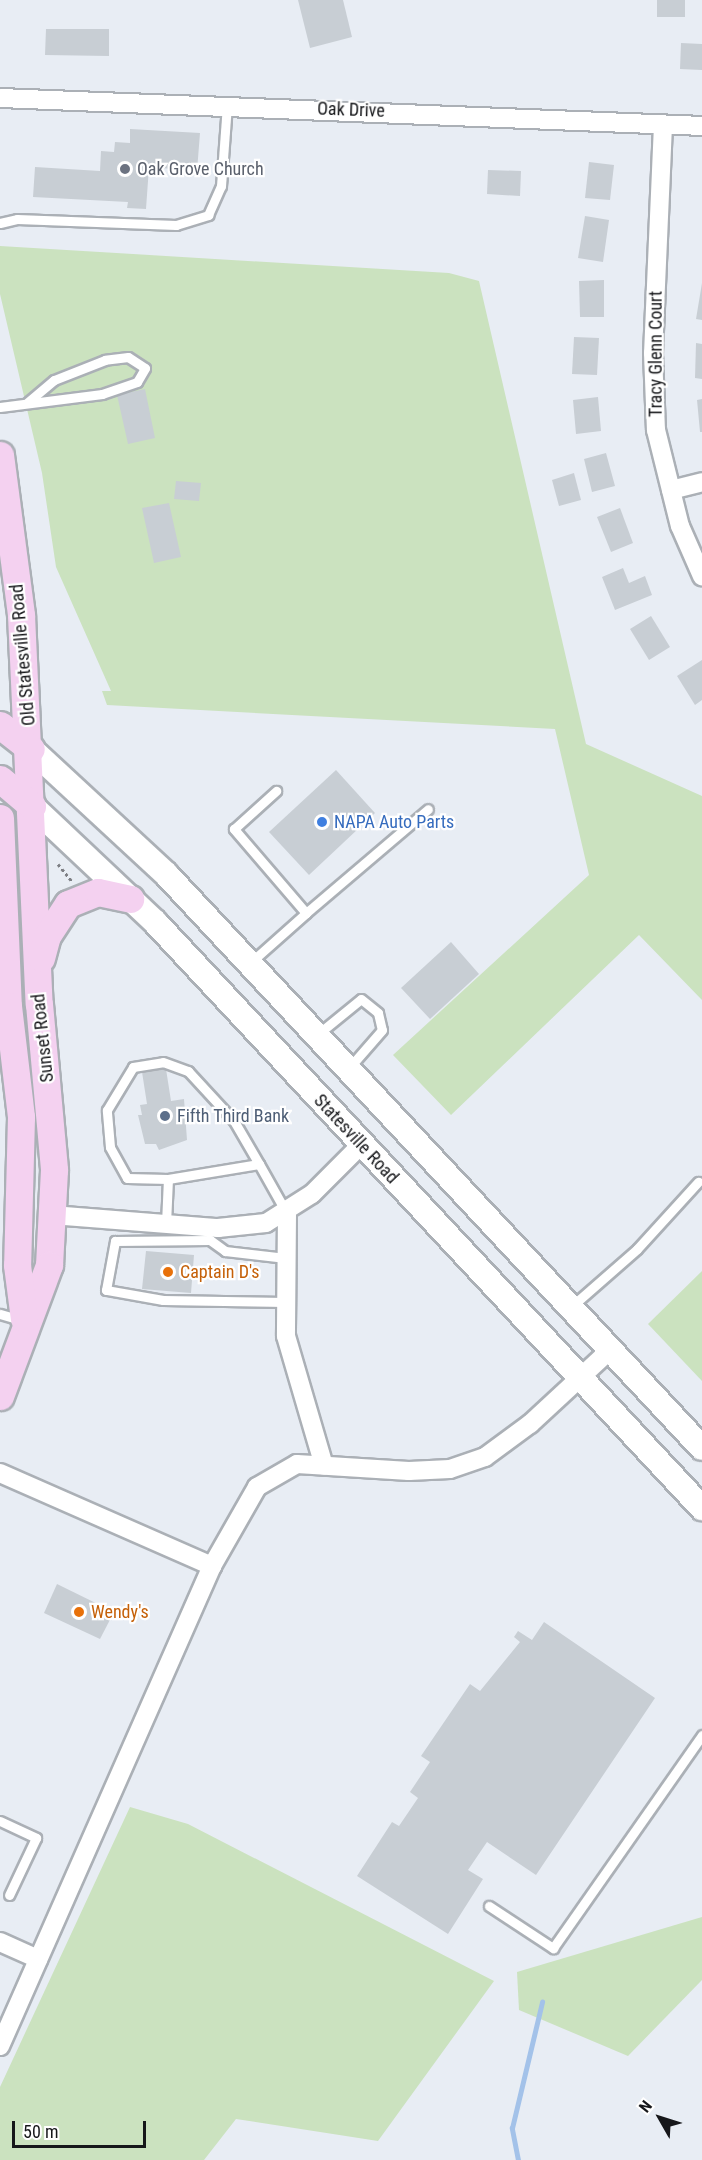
<!DOCTYPE html>
<style>
body{margin:0}
#map{position:relative;width:702px;height:2160px;overflow:hidden;background:#e8edf4;font-family:"Roboto Condensed",sans-serif}
div>[style]{position:absolute}
[style*='--x']{left:calc(var(--x)*1px);top:calc(var(--y)*1px);width:calc(var(--w)*1px);rotate:calc(var(--a)*1deg)}
.green>*{inset:0;background:#cbe2bf}
.stream>*{height:5px;margin:-2.5px;padding:0 2.5px;transform-origin:2.5px;border-radius:2.5px;background:#a3c2e9}
.building>*{inset:0;background:#c8ced4}
.path>*{height:3px;margin-top:-1.5px;transform-origin:0;background:repeating-linear-gradient(90deg,#7d7f84 0 3px,transparent 0 6px)}
.roads{filter:drop-shadow(2px 0 #abb0b6) drop-shadow(-2px 0 #abb0b6) drop-shadow(0 2px #abb0b6) drop-shadow(0 -2px #abb0b6)}
.service>*{height:9px;margin:-4.5px;padding:0 4.5px;transform-origin:4.5px;border-radius:4.5px;background:#fff}
.minor>*{height:18px;margin:-9px;padding:0 9px;transform-origin:9px;border-radius:9px;background:#fff}
.secondary>*{height:24px;margin:-12px;padding:0 12px;transform-origin:12px;border-radius:12px;background:#fff}
.primary>*{height:27px;margin:-13.5px;padding:0 13.5px;transform-origin:13.5px;border-radius:13.5px;background:#f4d1f0}
.dots>*{width:16px;height:16px;translate:-50% -50%;box-sizing:border-box;border:3px solid #fff;border-radius:50%}
span{translate:-50% -50%;white-space:nowrap;text-align:center;line-height:1.15;-webkit-text-stroke:4.5px #fff;paint-order:stroke}
.street-label{font-size:18px;color:#16171a}
.worship-label{font-size:18px;color:#5b616d}
.left{translate:0 -50%;text-align:left}
.shop-label{font-size:18px;color:#366cbe}
.service-label{font-size:18px;color:#4e5e75}
.food-label{font-size:18px;color:#c56008}
.north{position:absolute;left:630px;top:2088px;width:60px;height:60px;-webkit-text-stroke:4px #fff;paint-order:stroke;rotate:309deg;font-size:16px;font-weight:700;line-height:24px;text-align:center;color:#16171a}
.north::after{content:'';display:block;margin:auto;width:21px;height:27px;background:#16171a;clip-path:polygon(50% 0,100% 100%,50% 72%,0 100%)}
.scale{position:absolute;left:12px;top:2121px;width:134px;height:27px;box-sizing:border-box;border:3px solid #16171a;border-top:0;padding-left:8px;font-size:18px;line-height:21px;white-space:nowrap;color:#16171a;-webkit-text-stroke:4px #fff;paint-order:stroke}
</style>
<div id="map">
<div class="green">
<div style="clip-path:polygon(0 246px,449px 273px,479px 281px,586px 744px,702px 796px,702px 1000px,639px 935px,451px 1115px,393px 1055px,589px 875px,555px 729px,107px 705px,102px 691px,111px 691px,56px 567px,42px 473px,0 294px)"></div>
<div style="clip-path:polygon(702px 1271px,702px 1381px,648px 1324px)"></div>
<div style="clip-path:polygon(130px 1807px,188px 1824px,494px 1981px,378px 2141px,236px 2119px,204px 2160px,0 2160px,0 2087px)"></div>
<div style="clip-path:polygon(702px 1917px,702px 1980px,628px 2056px,519px 2010px,517px 1972px)"></div>
</div>
<div class="stream">
<div style="--x:518;--y:2160;--w:33;--a:-101"></div>
<div style="--x:512;--y:2128;--w:130;--a:-76.6"></div>
</div>
<div class="building">
<div style="clip-path:polygon(298px 0,343px 0,352px 37px,310px 48px)"></div>
<div style="clip-path:polygon(657px 0,685px 0,685px 17px,657px 17px)"></div>
<div style="clip-path:polygon(46px 29px,109px 29px,109px 56px,45px 55px)"></div>
<div style="clip-path:polygon(681px 43px,702px 44px,702px 70px,680px 69px)"></div>
<div style="clip-path:polygon(130px 129px,200px 133px,197px 171px,149px 167px,146px 209px,127px 208px,128px 202px,33px 197px,35px 167px,100px 171px,101px 151px,114px 152px,115px 142px,130px 143px)"></div>
<div style="clip-path:polygon(589px 162px,614px 165px,610px 200px,585px 198px)"></div>
<div style="clip-path:polygon(488px 170px,521px 171px,520px 196px,487px 194px)"></div>
<div style="clip-path:polygon(585px 216px,609px 220px,603px 262px,578px 258px)"></div>
<div style="clip-path:polygon(604px 280px,604px 317px,580px 317px,579px 281px)"></div>
<div style="clip-path:polygon(702px 283px,702px 320px,696px 319px)"></div>
<div style="clip-path:polygon(574px 337px,599px 338px,597px 375px,572px 374px)"></div>
<div style="clip-path:polygon(696px 343px,702px 344px,702px 379px,695px 378px)"></div>
<div style="clip-path:polygon(145px 389px,155px 438px,128px 444px,117px 395px)"></div>
<div style="clip-path:polygon(598px 397px,601px 431px,576px 434px,573px 400px)"></div>
<div style="clip-path:polygon(702px 399px,702px 432px,700px 432px,697px 400px)"></div>
<div style="clip-path:polygon(606px 453px,615px 486px,592px 492px,584px 459px)"></div>
<div style="clip-path:polygon(574px 473px,581px 500px,559px 506px,552px 480px)"></div>
<div style="clip-path:polygon(176px 481px,201px 483px,199px 501px,174px 499px)"></div>
<div style="clip-path:polygon(169px 503px,181px 557px,154px 563px,142px 508px)"></div>
<div style="clip-path:polygon(620px 508px,633px 543px,611px 552px,597px 517px)"></div>
<div style="clip-path:polygon(623px 568px,629px 583px,645px 576px,652px 595px,615px 610px,602px 577px)"></div>
<div style="clip-path:polygon(651px 616px,670px 647px,649px 660px,630px 629px)"></div>
<div style="clip-path:polygon(702px 660px,702px 700px,695px 705px,677px 676px)"></div>
<div style="clip-path:polygon(336px 770px,375px 813px,309px 875px,269px 832px)"></div>
<div style="clip-path:polygon(451px 942px,479px 974px,430px 1019px,401px 988px)"></div>
<div style="clip-path:polygon(166px 1069px,171px 1101px,184px 1099px,187px 1140px,159px 1150px,156px 1144px,145px 1144px,138px 1115px,142px 1115px,140px 1105px,147px 1104px,142px 1072px)"></div>
<div style="clip-path:polygon(146px 1251px,194px 1255px,191px 1293px,142px 1289px)"></div>
<div style="clip-path:polygon(57px 1584px,114px 1612px,100px 1639px,44px 1613px)"></div>
<div style="clip-path:polygon(544px 1622px,655px 1698px,536px 1875px,487px 1842px,468px 1870px,483px 1879px,448px 1934px,357px 1876px,392px 1822px,399px 1826px,418px 1798px,410px 1792px,430px 1762px,421px 1756px,470px 1684px,480px 1691px,520px 1642px,514px 1637px,518px 1631px,532px 1640px)"></div>
</div>
<div class="path">
<div style="--x:58;--y:864;--w:22;--a:51"></div>
</div>
<div class="roads">
<div class="service">
<div style="--x:0;--y:223;--w:17;--a:-13"></div>
<div style="--x:17;--y:219;--w:159;--a:2.2"></div>
<div style="--x:176;--y:225;--w:34;--a:-17"></div>
<div style="--x:208;--y:215;--w:32;--a:-66"></div>
<div style="--x:221;--y:186;--w:81;--a:-85.8"></div>
<div style="--x:0;--y:407;--w:103;--a:-7.3"></div>
<div style="--x:102;--y:394;--w:37;--a:-19"></div>
<div style="--x:137;--y:382;--w:16;--a:-60"></div>
<div style="--x:145;--y:368;--w:20;--a:-147"></div>
<div style="--x:128;--y:357;--w:23;--a:173"></div>
<div style="--x:105;--y:360;--w:55;--a:158.6"></div>
<div style="--x:54;--y:380;--w:34;--a:140"></div>
<div style="--x:306;--y:913;--w:160;--a:-40.4"></div>
<div style="--x:251;--y:962;--w:74;--a:-41.7"></div>
<div style="--x:306;--y:913;--w:111;--a:-130.6"></div>
<div style="--x:234;--y:829;--w:57;--a:-42.1"></div>
<div style="--x:318;--y:1034;--w:55;--a:-39.1"></div>
<div style="--x:361;--y:999;--w:22;--a:39"></div>
<div style="--x:378;--y:1013;--w:17;--a:77"></div>
<div style="--x:382;--y:1030;--w:52;--a:131.1"></div>
<div style="--x:168;--y:1179;--w:92;--a:-9.4"></div>
<div style="--x:259;--y:1164;--w:55;--a:60.6"></div>
<div style="--x:166;--y:1224;--w:45;--a:-87.5"></div>
<div style="--x:168;--y:1179;--w:41;--a:-178.6"></div>
<div style="--x:127;--y:1178;--w:35;--a:-119"></div>
<div style="--x:110;--y:1147;--w:37;--a:-95"></div>
<div style="--x:107;--y:1110;--w:50;--a:-58.8"></div>
<div style="--x:133;--y:1067;--w:30;--a:-9"></div>
<div style="--x:163;--y:1062;--w:27;--a:20"></div>
<div style="--x:188;--y:1071;--w:68;--a:47.4"></div>
<div style="--x:234;--y:1121;--w:50;--a:59.8"></div>
<div style="--x:285;--y:1302;--w:122;--a:-179.1"></div>
<div style="--x:163;--y:1300;--w:58;--a:-170"></div>
<div style="--x:106;--y:1290;--w:50;--a:-79.6"></div>
<div style="--x:115;--y:1241;--w:95;--a:-0.6"></div>
<div style="--x:210;--y:1240;--w:19;--a:36"></div>
<div style="--x:225;--y:1251;--w:61;--a:6.5"></div>
<div style="--x:572;--y:1306;--w:86;--a:-41.2"></div>
<div style="--x:637;--y:1249;--w:91;--a:-47.7"></div>
<div style="--x:0;--y:1314;--w:22;--a:16"></div>
<div style="--x:0;--y:1821;--w:40;--a:25"></div>
<div style="--x:36;--y:1838;--w:63;--a:115.3"></div>
<div style="--x:489;--y:1906;--w:77;--a:33.3"></div>
<div style="--x:553;--y:1948;--w:260;--a:-55"></div>
</div>
<div class="minor">
<div style="--x:0;--y:98;--w:703;--a:2.28"></div>
<div style="--x:663;--y:125;--w:228;--a:92.5"></div>
<div style="--x:653;--y:353;--w:77;--a:87.8"></div>
<div style="--x:656;--y:430;--w:99;--a:76"></div>
<div style="--x:680;--y:526;--w:55;--a:66.3"></div>
<div style="--x:671;--y:490;--w:32;--a:-14"></div>
<div style="--x:287;--y:1214;--w:122;--a:90.5"></div>
<div style="--x:286;--y:1336;--w:135;--a:73.7"></div>
<div style="--x:52;--y:1215;--w:167;--a:4.5"></div>
<div style="--x:218;--y:1228;--w:48;--a:-5.9"></div>
<div style="--x:266;--y:1223;--w:54;--a:-32.2"></div>
<div style="--x:312;--y:1194;--w:69;--a:-45"></div>
<div style="--x:0;--y:1473;--w:232;--a:23.7"></div>
<div style="--x:0;--y:1942;--w:42;--a:24.1"></div>
<div style="--x:0;--y:2046;--w:525;--a:-66.17"></div>
<div style="--x:212;--y:1566;--w:91;--a:-60.3"></div>
<div style="--x:257;--y:1487;--w:46;--a:-29.9"></div>
<div style="--x:297;--y:1464;--w:112;--a:3.6"></div>
<div style="--x:409;--y:1471;--w:41;--a:-2.8"></div>
<div style="--x:450;--y:1469;--w:37;--a:-19"></div>
<div style="--x:485;--y:1457;--w:56;--a:-36.3"></div>
<div style="--x:530;--y:1424;--w:109;--a:-42.8"></div>
</div>
<div class="secondary">
<div style="--x:31;--y:749;--w:184;--a:42.8"></div>
<div style="--x:166;--y:874;--w:785;--a:46.96"></div>
<div style="--x:32;--y:806;--w:169;--a:43.3"></div>
<div style="--x:155;--y:922;--w:802;--a:46.97"></div>
</div>
<div class="primary">
<div style="--x:0;--y:455;--w:161;--a:82.5"></div>
<div style="--x:21;--y:615;--w:389;--a:87.4"></div>
<div style="--x:39;--y:1004;--w:167;--a:84.8"></div>
<div style="--x:54;--y:1170;--w:95;--a:93"></div>
<div style="--x:49;--y:1265;--w:140;--a:110.5"></div>
<div style="--x:0;--y:725;--w:39;--a:38"></div>
<div style="--x:0;--y:779;--w:42;--a:40.2"></div>
<div style="--x:0;--y:818;--w:188;--a:87.6"></div>
<div style="--x:8;--y:1006;--w:112;--a:83.3"></div>
<div style="--x:21;--y:1117;--w:148;--a:91.5"></div>
<div style="--x:17;--y:1265;--w:54;--a:82.6"></div>
<div style="--x:41;--y:958;--w:23;--a:-75"></div>
<div style="--x:47;--y:936;--w:38;--a:-57"></div>
<div style="--x:68;--y:904;--w:32;--a:-22"></div>
<div style="--x:98;--y:892;--w:33;--a:12"></div>
</div>
</div>
<div class="dots">
<div style="left:125px;top:169px;background:#6b7280"></div>
<div style="left:322px;top:822px;background:#3f7fe0"></div>
<div style="left:165px;top:1116px;background:#5c6f8a"></div>
<div style="left:168px;top:1272px;background:#e8710a"></div>
<div style="left:79px;top:1612px;background:#e8710a"></div>
</div>
<div class="street-label">
<span style="left:351px;top:110px;rotate:2deg">Oak Drive</span>
<span style="left:656px;top:354px;rotate:-90deg">Tracy Glenn Court</span>
<span style="left:23px;top:655px;rotate:-95deg">Old Statesville Road</span>
<span style="left:43px;top:1038px;rotate:-96deg">Sunset Road</span>
<span style="left:356px;top:1139px;rotate:47deg">Statesville Road</span>
</div>
<div class="worship-label">
<span class="left" style="left:137px;top:169px">Oak Grove Church</span>
</div>
<div class="shop-label">
<span class="left" style="left:334px;top:822px">NAPA Auto Parts</span>
</div>
<div class="service-label">
<span class="left" style="left:177px;top:1116px">Fifth Third Bank</span>
</div>
<div class="food-label">
<span class="left" style="left:180px;top:1272px">Captain D's</span>
<span class="left" style="left:91px;top:1612px">Wendy's</span>
</div>
<div class="north">N</div>
<div class="scale">50 m</div>
</div>
